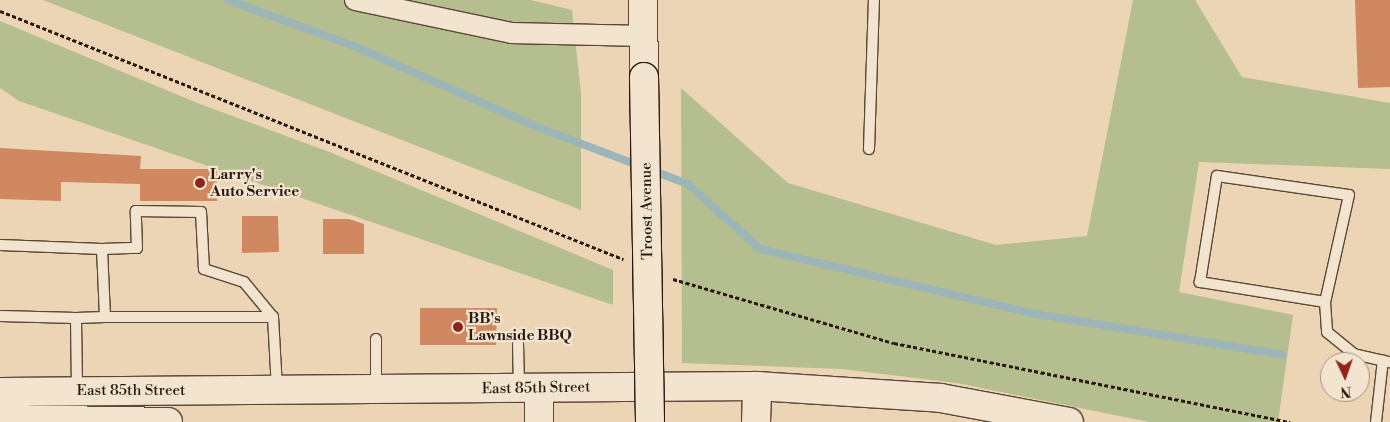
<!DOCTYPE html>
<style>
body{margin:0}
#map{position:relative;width:1390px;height:422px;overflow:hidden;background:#ebd5b5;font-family:"Libre Bodoni",serif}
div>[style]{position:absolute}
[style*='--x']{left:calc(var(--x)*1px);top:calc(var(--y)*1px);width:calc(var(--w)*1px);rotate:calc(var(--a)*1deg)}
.green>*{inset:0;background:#b5be8f}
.stream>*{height:8px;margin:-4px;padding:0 4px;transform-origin:4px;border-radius:4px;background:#9cb6b7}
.building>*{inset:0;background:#cf885f}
.path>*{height:3px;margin-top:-1.5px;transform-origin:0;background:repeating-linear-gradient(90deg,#2b180e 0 4px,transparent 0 6.5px)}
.roads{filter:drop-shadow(1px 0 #5b4738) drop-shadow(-1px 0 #5b4738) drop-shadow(0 1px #5b4738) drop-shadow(0 -1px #5b4738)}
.lane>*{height:10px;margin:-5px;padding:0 5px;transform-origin:5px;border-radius:5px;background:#f2e4cf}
.street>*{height:20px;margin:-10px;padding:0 10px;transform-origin:10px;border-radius:10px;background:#f2e4cf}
.secondary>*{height:28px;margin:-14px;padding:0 14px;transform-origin:14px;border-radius:14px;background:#f2e4cf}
.bridges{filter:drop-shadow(1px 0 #2b180e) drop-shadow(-1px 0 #2b180e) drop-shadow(0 1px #2b180e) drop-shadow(0 -1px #2b180e)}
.secondary-bridge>*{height:28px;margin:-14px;padding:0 14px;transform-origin:14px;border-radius:14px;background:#f2e4cf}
.dots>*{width:14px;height:14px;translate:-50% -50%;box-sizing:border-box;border:2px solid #f2e4cf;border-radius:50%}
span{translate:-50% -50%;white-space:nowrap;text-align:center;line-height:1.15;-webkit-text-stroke:4.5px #f2e4cf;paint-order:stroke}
.poi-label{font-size:15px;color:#2b180e;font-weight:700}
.left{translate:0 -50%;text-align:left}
.street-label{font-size:15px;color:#2b180e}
.north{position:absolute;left:1320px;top:352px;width:50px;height:50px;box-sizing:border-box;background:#f2e4cf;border:1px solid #a29282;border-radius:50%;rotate:177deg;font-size:14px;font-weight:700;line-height:20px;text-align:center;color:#2b180e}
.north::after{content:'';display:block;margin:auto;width:18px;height:22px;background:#8f2418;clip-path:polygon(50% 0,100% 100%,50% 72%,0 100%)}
</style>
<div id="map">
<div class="green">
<div style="clip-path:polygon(43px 0,531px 0,572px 10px,581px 93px,581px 210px)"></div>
<div style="clip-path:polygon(1133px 0,1195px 0,1242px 77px,1390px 103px,1390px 169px,1199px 162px,1179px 292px,1293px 315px,1278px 422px,1149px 422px,957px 383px,841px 369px,682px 363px,681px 88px,788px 183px,996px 245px,1087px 236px)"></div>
<div style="clip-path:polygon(0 21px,200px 104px,332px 153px,613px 270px,613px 305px,19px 101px,0 88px)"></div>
</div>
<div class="stream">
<div style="--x:228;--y:0;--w:134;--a:20.1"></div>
<div style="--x:354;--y:46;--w:200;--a:23.9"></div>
<div style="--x:537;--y:127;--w:110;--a:20.7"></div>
<div style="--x:651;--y:170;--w:40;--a:21"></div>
<div style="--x:688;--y:184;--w:97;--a:42.1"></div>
<div style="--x:760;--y:249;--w:284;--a:13.3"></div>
<div style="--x:1036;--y:314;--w:250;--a:9.4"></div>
</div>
<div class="building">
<div style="clip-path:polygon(1355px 0,1390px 0,1390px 87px,1358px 88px)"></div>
<div style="clip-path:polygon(0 148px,141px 156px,140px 169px,217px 169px,217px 201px,140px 201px,140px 172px,140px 184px,61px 182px,61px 201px,0 199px)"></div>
<div style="clip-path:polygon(242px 216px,278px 216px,279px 252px,242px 253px)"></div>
<div style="clip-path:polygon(323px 219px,349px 219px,364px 224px,364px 254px,323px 254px)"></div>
<div style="clip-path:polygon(420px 308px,497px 308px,496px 345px,420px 345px)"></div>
</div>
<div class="path">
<div style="--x:0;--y:11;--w:671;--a:21.71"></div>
<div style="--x:673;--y:279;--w:230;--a:16.2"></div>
<div style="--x:894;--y:343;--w:404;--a:11.3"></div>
</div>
<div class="roads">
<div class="lane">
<div style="--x:869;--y:149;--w:149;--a:-88.1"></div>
<div style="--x:0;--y:245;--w:102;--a:2.2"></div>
<div style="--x:1325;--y:302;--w:127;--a:-170.9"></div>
<div style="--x:1200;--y:282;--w:107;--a:-80.9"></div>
<div style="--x:1217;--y:176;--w:133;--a:8.2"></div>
<div style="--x:1349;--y:195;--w:110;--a:102.6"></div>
<div style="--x:1325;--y:302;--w:30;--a:86"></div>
<div style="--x:1327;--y:332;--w:35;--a:39"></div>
<div style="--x:1354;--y:354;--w:37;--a:13"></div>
<div style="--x:0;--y:316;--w:76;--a:1.5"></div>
<div style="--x:105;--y:317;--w:168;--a:0"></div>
<div style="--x:376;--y:339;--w:49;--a:90"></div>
<div style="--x:518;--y:343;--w:44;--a:88.7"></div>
<div style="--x:77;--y:390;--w:72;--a:-90.8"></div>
<div style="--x:76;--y:318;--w:29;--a:-2"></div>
<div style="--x:105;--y:317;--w:68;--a:-92.5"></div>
<div style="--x:102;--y:249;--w:35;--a:-2"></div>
<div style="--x:137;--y:248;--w:37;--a:-92"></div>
<div style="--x:136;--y:211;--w:65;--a:0.9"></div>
<div style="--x:201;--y:212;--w:57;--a:87"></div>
<div style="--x:204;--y:269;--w:42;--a:18"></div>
<div style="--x:244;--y:282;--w:45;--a:50.4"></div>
<div style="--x:273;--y:317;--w:72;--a:86.8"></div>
<div style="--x:1376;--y:422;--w:62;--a:-83.6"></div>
</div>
<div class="street">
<div style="--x:355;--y:0;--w:159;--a:11.9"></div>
<div style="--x:511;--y:33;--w:133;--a:1.3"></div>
</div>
<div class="secondary">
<div style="--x:643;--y:0;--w:77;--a:89.3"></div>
<div style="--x:539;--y:388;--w:34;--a:90"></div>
<div style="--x:0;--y:392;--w:757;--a:-0.45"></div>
<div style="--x:757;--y:386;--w:184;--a:3.7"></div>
<div style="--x:941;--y:398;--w:130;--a:10.6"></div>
<div style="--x:0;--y:419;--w:168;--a:1"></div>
<div style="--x:756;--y:422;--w:36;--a:-88"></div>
</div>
</div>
<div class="bridges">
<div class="secondary-bridge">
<div style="--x:644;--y:77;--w:345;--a:89"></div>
</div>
</div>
<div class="dots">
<div style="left:200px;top:183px;background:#8f2418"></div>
<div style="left:458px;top:327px;background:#8f2418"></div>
</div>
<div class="poi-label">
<span class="left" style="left:210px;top:183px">Larry's<br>Auto Service</span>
<span class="left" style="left:468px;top:327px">BB's<br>Lawnside BBQ</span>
</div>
<div class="street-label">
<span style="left:647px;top:211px;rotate:-91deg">Troost Avenue</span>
<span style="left:536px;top:388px;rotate:-1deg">East 85th Street</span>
<span style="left:131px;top:391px">East 85th Street</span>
</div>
<div class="north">N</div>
</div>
